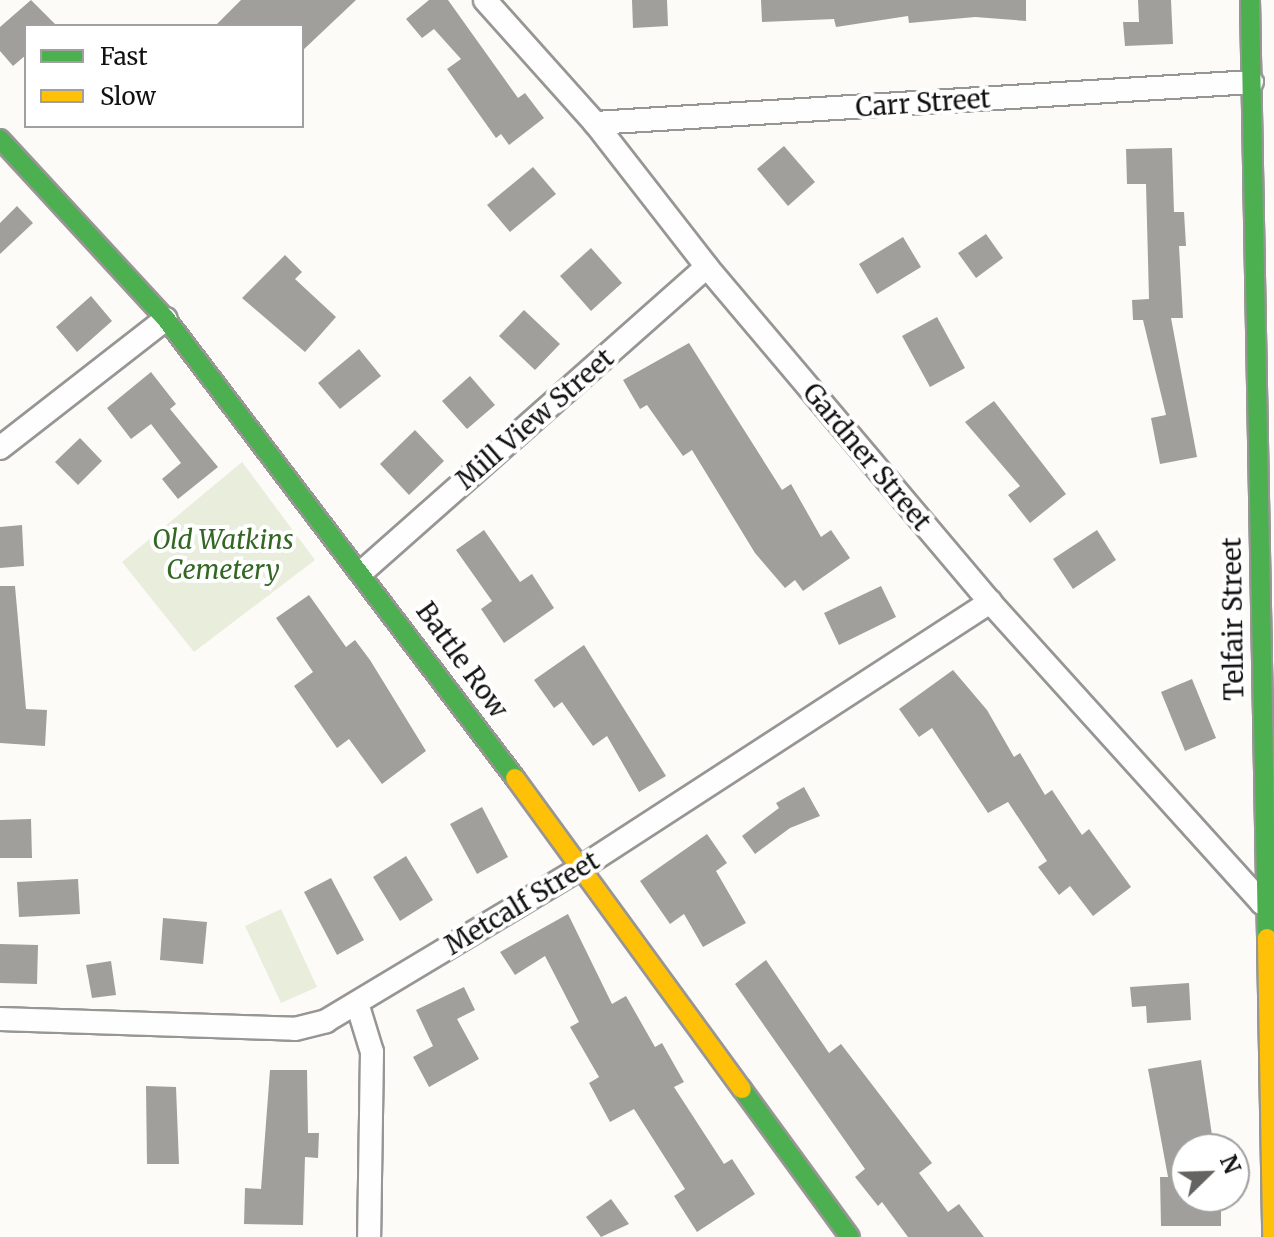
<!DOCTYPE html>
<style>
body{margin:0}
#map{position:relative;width:1274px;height:1237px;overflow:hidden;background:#fdfbf7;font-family:Merriweather,serif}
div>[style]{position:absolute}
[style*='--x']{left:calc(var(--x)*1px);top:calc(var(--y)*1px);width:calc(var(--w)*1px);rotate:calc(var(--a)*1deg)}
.cemetery>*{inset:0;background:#e9eddc}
.building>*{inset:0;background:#a19f9c}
.roads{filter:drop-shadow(2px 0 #979695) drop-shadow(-2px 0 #979695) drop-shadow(0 2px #979695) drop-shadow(0 -2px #979695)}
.street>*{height:22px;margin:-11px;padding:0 11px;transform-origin:11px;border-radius:11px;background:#fffefe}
.fast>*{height:18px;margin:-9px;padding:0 9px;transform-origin:9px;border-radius:9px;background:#4caf50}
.slow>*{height:18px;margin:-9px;padding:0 9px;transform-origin:9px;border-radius:9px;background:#ffc107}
span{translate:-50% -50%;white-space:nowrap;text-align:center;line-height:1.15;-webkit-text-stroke:8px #fff;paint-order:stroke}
.street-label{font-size:26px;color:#111}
.park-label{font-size:26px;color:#336723;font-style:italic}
.legend{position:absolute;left:24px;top:24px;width:280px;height:104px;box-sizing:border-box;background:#fff;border:2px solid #a0a0a0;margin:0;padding:10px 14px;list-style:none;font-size:24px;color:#111}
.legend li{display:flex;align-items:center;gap:16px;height:40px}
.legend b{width:40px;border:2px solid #a0a0a0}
.north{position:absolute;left:1170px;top:1133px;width:80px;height:80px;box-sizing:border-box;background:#fff;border:2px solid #a0a0a0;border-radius:50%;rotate:67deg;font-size:22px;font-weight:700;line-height:32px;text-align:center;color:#111}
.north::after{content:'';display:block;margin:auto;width:28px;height:36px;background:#646362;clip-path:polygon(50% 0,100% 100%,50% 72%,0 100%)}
</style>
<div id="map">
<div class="cemetery">
<div style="clip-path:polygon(242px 462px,315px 560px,194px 652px,122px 562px)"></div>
<div style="clip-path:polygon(281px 909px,317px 987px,281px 1003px,245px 926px)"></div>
</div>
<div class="building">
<div style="clip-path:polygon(31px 0,57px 26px,26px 26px,26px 55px,13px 66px,0 51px,0 27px)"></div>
<div style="clip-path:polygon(241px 0,356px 0,302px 51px,302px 26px,215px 26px)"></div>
<div style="clip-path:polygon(429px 0,448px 0,518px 98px,525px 93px,544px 118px,509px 145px,501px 134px,496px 138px,447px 69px,461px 59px,434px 29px,422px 38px,406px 19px)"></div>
<div style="clip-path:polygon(632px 0,667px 0,668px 26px,633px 28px)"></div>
<div style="clip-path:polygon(761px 0,1026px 0,1026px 21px,975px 17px,909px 23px,908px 16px,836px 27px,834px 19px,762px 22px)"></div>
<div style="clip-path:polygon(1138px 0,1171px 0,1173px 44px,1125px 46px,1123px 22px,1139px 22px)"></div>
<div style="clip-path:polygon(784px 146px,815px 182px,788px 206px,757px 169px)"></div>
<div style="clip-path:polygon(1172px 148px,1174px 212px,1184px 212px,1186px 246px,1179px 246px,1183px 318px,1171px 318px,1197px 457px,1160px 464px,1151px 418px,1166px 415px,1143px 320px,1133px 320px,1132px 300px,1149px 299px,1146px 184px,1127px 184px,1126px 149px)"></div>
<div style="clip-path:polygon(533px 167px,556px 194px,510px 232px,487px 205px)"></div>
<div style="clip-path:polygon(17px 206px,33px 223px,0 254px,0 223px)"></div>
<div style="clip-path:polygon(986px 234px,1003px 258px,976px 278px,958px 253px)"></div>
<div style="clip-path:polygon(903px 237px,921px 267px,877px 294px,859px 264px)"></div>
<div style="clip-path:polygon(591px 248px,622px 283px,591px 311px,560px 276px)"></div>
<div style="clip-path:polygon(285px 255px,302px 272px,295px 279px,336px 317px,305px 352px,242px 298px)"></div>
<div style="clip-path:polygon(91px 296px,112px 321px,77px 352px,56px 327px)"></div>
<div style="clip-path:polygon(524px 310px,560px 344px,535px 370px,499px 336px)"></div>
<div style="clip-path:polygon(937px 317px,965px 368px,930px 387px,902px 336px)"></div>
<div style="clip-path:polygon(689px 343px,782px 490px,791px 484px,821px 537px,831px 530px,850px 558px,803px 591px,795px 580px,785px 588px,755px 553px,692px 450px,683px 456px,647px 405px,640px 409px,623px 380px)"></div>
<div style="clip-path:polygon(359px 349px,381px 376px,340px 409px,318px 383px)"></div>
<div style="clip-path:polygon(151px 372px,176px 404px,170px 409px,218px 467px,178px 499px,162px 479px,181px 463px,151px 424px,131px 439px,107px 408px)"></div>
<div style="clip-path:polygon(470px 376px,495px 405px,467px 429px,442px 401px)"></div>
<div style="clip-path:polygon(994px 401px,1066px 494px,1030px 523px,1008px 495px,1020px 486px,965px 422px)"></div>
<div style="clip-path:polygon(415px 430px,444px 461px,409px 495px,380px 464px)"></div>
<div style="clip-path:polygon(80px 438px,102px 461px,78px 485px,55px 462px)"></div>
<div style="clip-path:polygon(22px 525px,24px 566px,0 568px,0 527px)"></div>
<div style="clip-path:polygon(484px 530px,520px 582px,532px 574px,554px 608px,504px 643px,481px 609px,492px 601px,456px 550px)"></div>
<div style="clip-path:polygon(1097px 530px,1116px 560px,1073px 589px,1053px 559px)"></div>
<div style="clip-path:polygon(0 586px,15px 586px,26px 709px,47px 710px,45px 746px,0 743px)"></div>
<div style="clip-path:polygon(881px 586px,896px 617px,839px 645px,824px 613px)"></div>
<div style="clip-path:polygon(309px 595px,346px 647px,355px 640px,370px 660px,426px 751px,382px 784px,349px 739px,337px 748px,294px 686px,313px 672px,276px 618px)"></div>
<div style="clip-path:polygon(584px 645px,666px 776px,639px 792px,607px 736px,593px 746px,562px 702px,554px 708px,534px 680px)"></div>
<div style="clip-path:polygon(953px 670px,987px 710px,1014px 757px,1020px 753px,1045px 795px,1052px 790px,1082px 835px,1089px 829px,1131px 887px,1093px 916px,1070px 886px,1059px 895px,1038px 867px,1047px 861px,1008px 802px,988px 813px,932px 728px,919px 737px,899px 709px)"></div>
<div style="clip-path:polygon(1192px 679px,1216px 738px,1185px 751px,1161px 692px)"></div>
<div style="clip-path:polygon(804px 787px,820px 816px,790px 828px,755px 854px,742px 836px,779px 808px,776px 803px)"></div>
<div style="clip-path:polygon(482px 807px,508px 857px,477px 874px,450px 824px)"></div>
<div style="clip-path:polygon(31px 819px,32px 858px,0 858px,0 820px)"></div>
<div style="clip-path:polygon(707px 834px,727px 863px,716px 871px,746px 923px,703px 947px,684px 914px,670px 924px,640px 881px)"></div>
<div style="clip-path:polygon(406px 856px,433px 900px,400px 921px,373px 877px)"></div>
<div style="clip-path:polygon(331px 878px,364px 940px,337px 955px,304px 892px)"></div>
<div style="clip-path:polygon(78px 879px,80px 914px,19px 917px,17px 882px)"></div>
<div style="clip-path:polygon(568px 914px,612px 1004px,626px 996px,655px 1047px,662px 1043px,684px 1082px,674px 1087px,724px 1164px,732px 1159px,755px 1194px,697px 1232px,674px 1196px,685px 1189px,634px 1109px,610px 1122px,589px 1083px,599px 1077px,570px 1027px,579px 1022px,545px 956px,515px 975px,500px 952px)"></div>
<div style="clip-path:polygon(163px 918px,207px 922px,203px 964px,160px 960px)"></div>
<div style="clip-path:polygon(0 944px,38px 945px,37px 984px,0 983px)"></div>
<div style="clip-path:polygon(766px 960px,829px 1053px,841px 1044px,932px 1163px,919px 1173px,948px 1212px,959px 1204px,984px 1237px,908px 1237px,882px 1202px,878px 1206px,855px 1177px,865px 1169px,735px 984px)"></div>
<div style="clip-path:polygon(111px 961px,116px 995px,92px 998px,86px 965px)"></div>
<div style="clip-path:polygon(1189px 983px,1191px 1020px,1147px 1023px,1146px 1006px,1132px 1007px,1130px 987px)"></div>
<div style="clip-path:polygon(464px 987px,475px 1010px,457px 1019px,479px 1059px,429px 1087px,413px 1057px,433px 1046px,416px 1010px)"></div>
<div style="clip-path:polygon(1201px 1060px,1214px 1149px,1186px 1149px,1186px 1197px,1221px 1197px,1221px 1226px,1161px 1226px,1160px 1177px,1168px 1177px,1148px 1069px)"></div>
<div style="clip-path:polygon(270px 1070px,307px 1070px,308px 1133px,319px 1133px,318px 1158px,305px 1157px,303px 1225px,244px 1224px,245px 1188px,261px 1189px)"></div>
<div style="clip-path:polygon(146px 1086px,176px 1087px,179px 1164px,147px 1164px)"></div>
<div style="clip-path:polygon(611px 1199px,629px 1224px,601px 1237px,586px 1217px)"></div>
</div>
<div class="roads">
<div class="street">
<div style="--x:485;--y:0;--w:165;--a:48.2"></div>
<div style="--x:595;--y:123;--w:182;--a:52.1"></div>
<div style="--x:707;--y:267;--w:439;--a:49.8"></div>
<div style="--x:990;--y:602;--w:406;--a:47.9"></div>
<div style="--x:1262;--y:903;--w:11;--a:-5"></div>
<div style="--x:595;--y:123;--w:658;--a:-3.57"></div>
<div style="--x:0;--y:448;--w:210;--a:-37.9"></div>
<div style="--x:363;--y:571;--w:459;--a:-41.5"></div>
<div style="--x:357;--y:1003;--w:51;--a:73"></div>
<div style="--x:372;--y:1052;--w:185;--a:90.9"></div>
<div style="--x:0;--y:1019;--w:295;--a:1.9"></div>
<div style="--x:295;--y:1029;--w:32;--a:-14"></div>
<div style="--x:326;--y:1021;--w:299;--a:-31"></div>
<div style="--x:582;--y:867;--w:487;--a:-33"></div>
</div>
<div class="fast">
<div style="--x:1250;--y:0;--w:938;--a:88.96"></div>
<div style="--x:0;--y:139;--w:245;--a:47.3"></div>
<div style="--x:166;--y:319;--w:577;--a:52.75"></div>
<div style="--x:742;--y:1089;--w:183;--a:53.9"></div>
</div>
<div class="slow">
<div style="--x:515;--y:778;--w:385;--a:53.9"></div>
<div style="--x:1267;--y:938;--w:299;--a:89"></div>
</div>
</div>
<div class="street-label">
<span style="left:923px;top:103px;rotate:-4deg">Carr Street</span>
<span style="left:535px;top:419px;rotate:-41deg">Mill View Street</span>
<span style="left:867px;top:457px;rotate:50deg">Gardner Street</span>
<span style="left:1233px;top:619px;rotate:-91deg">Telfair Street</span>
<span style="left:462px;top:660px;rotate:54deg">Battle Row</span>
<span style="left:522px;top:903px;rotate:-31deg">Metcalf Street</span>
</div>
<div class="park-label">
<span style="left:223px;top:555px">Old Watkins<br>Cemetery</span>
</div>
<ul class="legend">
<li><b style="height:10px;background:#4caf50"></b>Fast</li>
<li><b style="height:10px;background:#ffc107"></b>Slow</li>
</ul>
<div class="north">N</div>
</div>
